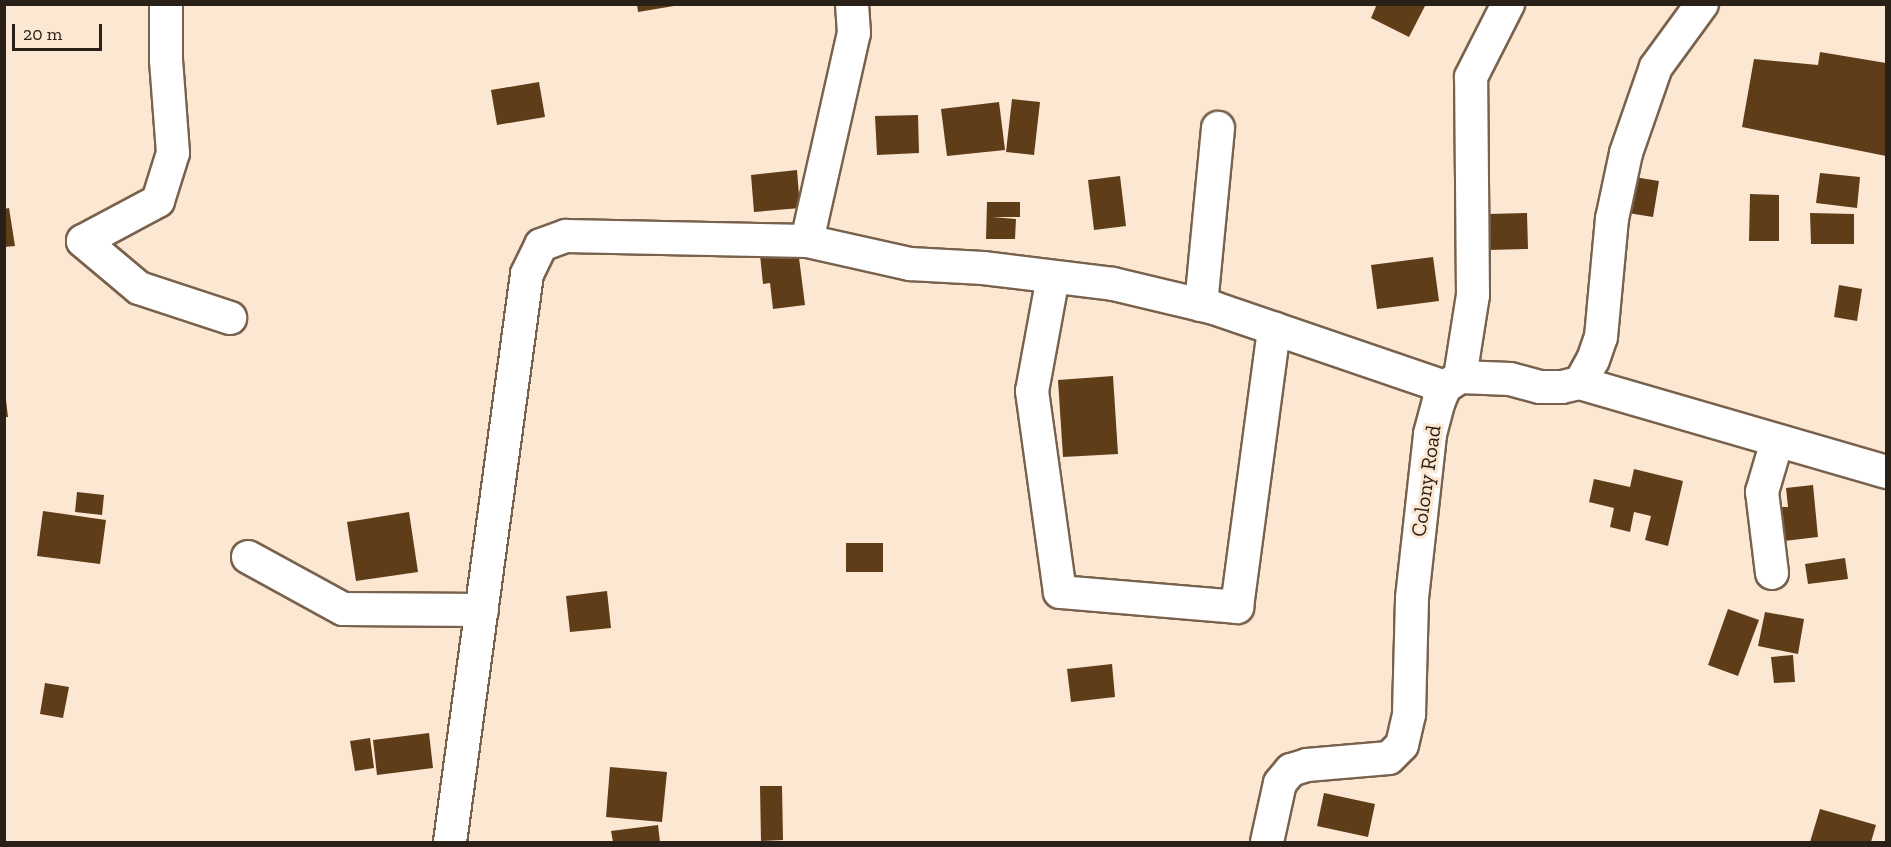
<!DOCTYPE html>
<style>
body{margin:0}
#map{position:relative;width:1891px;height:847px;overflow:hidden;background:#fce7d3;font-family:"Zilla Slab",serif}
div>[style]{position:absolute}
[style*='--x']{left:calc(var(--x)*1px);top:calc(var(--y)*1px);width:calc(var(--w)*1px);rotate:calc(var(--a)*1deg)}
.building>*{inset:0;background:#5f3d19}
.roads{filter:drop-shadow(2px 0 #79624d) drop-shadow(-2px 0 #79624d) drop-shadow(0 2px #79624d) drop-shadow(0 -2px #79624d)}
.minor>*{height:32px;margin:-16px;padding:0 16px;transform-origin:16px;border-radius:16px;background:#fff}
span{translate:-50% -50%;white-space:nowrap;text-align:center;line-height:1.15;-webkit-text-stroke:6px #fce7d3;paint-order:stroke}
.street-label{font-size:21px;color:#292017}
.frame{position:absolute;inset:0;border:6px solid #292017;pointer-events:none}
.scale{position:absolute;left:12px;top:24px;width:90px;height:27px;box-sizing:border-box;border:3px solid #292017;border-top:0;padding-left:8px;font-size:18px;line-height:21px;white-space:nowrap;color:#292017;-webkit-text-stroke:4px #fce7d3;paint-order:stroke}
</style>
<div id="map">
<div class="building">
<div style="clip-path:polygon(637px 4px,674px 4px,674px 6px,638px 12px)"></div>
<div style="clip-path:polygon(1377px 4px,1426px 4px,1409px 37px,1371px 18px)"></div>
<div style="clip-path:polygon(1820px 52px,1886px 63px,1886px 156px,1742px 127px,1754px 59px,1818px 65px)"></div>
<div style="clip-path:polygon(539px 82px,545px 117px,497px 125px,491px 90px)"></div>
<div style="clip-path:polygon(1012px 99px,1040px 102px,1034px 155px,1006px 152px)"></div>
<div style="clip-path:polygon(999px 102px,1005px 150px,947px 156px,941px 109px)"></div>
<div style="clip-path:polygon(918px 115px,919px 153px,877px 155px,875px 116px)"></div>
<div style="clip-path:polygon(797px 170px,800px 208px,754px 212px,751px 175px)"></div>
<div style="clip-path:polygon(1820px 173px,1860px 177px,1857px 208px,1816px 203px)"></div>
<div style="clip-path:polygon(1120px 176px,1126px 226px,1094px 230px,1088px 180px)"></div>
<div style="clip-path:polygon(1634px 177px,1659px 181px,1653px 217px,1628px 213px)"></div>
<div style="clip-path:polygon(1750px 194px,1779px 195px,1779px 241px,1749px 241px)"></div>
<div style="clip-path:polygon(987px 202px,1020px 202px,1020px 217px,992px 217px,1016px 219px,1015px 239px,986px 239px)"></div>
<div style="clip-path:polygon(9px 208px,15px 246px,4px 247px,4px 209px)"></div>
<div style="clip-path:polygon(1527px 213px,1528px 249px,1489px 250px,1488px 214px)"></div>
<div style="clip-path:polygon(1810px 213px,1854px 214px,1854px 244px,1811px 244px)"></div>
<div style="clip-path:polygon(798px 250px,805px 305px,773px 309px,770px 283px,763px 284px,760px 255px)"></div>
<div style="clip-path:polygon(1433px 257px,1439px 301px,1377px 309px,1371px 265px)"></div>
<div style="clip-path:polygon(1839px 285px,1862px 289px,1857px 321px,1834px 317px)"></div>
<div style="clip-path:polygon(1113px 376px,1118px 454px,1063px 457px,1058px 380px)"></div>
<div style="clip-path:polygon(6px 400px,8px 417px,4px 417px,4px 401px)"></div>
<div style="clip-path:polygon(1634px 469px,1683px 481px,1668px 546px,1645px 540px,1651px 516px,1634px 512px,1630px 532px,1610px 527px,1614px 508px,1589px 502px,1594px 479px,1630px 487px)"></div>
<div style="clip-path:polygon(1813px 485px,1818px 537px,1784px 541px,1780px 507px,1788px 507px,1786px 488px)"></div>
<div style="clip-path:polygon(77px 492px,104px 495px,102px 515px,75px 512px)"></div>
<div style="clip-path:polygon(43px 511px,106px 520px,100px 564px,37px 556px)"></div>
<div style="clip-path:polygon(409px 512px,418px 572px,356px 581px,347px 522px)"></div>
<div style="clip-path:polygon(846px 543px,883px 543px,883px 572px,846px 572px)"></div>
<div style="clip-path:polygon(1845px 558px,1848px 579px,1808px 584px,1805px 564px)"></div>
<div style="clip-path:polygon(607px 591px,611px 628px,570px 632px,566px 596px)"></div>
<div style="clip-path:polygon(1728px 609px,1759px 620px,1738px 676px,1708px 665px)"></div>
<div style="clip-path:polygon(1765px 612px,1804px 619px,1798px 654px,1758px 646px)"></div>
<div style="clip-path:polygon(1793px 655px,1795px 682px,1774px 683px,1771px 657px)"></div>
<div style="clip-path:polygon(1112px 664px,1115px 697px,1071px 702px,1067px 669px)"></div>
<div style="clip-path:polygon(45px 683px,69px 687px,63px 718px,40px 714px)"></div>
<div style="clip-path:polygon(429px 733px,433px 768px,377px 775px,373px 740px)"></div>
<div style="clip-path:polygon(370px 738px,374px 768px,355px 771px,350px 741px)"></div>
<div style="clip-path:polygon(610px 767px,667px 772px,662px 822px,606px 817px)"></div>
<div style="clip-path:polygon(760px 786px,782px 786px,783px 840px,761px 841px)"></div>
<div style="clip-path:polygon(1324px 793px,1375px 804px,1368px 837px,1317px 826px)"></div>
<div style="clip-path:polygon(1820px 809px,1876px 825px,1871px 842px,1810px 842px)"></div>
<div style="clip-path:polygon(658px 825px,660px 842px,613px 842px,611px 831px)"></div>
</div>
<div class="roads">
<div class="minor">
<div style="--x:166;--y:4;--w:56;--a:90"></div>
<div style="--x:166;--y:60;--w:93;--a:85.7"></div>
<div style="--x:173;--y:153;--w:50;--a:107.4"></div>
<div style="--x:158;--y:201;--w:85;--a:151.9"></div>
<div style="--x:83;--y:241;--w:73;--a:40"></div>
<div style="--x:139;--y:288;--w:96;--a:18.2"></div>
<div style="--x:807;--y:241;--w:213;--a:-77.3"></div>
<div style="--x:854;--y:33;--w:29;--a:-94"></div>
<div style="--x:1053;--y:277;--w:116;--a:100.4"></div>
<div style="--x:1032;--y:391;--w:203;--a:82.1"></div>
<div style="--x:1060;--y:592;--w:178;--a:4.8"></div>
<div style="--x:1237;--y:607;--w:281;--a:-82.4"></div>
<div style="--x:1201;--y:305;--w:178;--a:-84.5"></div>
<div style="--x:1460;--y:377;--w:83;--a:-81"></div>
<div style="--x:1473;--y:295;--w:218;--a:-90.5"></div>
<div style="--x:1471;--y:77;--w:82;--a:-63.1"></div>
<div style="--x:1580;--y:383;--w:319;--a:16.2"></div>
<div style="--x:248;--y:557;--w:108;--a:28.7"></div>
<div style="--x:343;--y:609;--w:139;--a:0.4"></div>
<div style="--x:1772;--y:573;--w:82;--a:-97"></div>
<div style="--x:1762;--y:492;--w:53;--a:-73.6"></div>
<div style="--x:450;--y:842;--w:573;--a:-82.28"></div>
<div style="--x:527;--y:274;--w:32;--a:-64"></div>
<div style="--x:541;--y:245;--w:27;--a:-20"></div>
<div style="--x:566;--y:236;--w:241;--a:1.2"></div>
<div style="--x:807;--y:241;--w:106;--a:12.6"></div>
<div style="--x:910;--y:264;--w:73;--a:3.1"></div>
<div style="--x:983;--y:268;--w:131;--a:7"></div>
<div style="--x:1113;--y:284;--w:104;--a:13.4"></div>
<div style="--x:1214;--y:308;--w:244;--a:18.9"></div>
<div style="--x:1267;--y:842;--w:60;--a:-77.6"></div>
<div style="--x:1280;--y:783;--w:17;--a:-50"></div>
<div style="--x:1291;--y:770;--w:17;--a:-17"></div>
<div style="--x:1307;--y:765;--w:82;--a:-4.9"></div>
<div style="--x:1389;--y:758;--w:18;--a:-45"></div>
<div style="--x:1402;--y:745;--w:32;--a:-77"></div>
<div style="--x:1409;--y:714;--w:116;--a:-88.5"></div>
<div style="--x:1412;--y:598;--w:165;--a:-83.7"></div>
<div style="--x:1430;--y:434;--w:34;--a:-75"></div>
<div style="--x:1439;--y:401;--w:15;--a:-67"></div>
<div style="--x:1445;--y:387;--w:18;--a:-34"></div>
<div style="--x:1460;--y:377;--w:50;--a:2.3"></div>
<div style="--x:1510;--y:379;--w:31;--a:15"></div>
<div style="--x:1540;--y:387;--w:22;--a:0"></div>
<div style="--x:1562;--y:387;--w:18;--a:-13"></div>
<div style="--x:1580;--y:383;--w:26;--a:-61"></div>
<div style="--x:1593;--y:360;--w:24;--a:-71"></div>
<div style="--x:1601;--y:337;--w:119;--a:-84.7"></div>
<div style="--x:1612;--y:219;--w:67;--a:-78"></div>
<div style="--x:1626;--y:153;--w:91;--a:-70.8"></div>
<div style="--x:1656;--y:67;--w:78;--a:-53.9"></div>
</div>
</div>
<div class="street-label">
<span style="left:1426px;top:481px;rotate:-82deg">Colony Road</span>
</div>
<div class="frame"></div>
<div class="scale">20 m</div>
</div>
